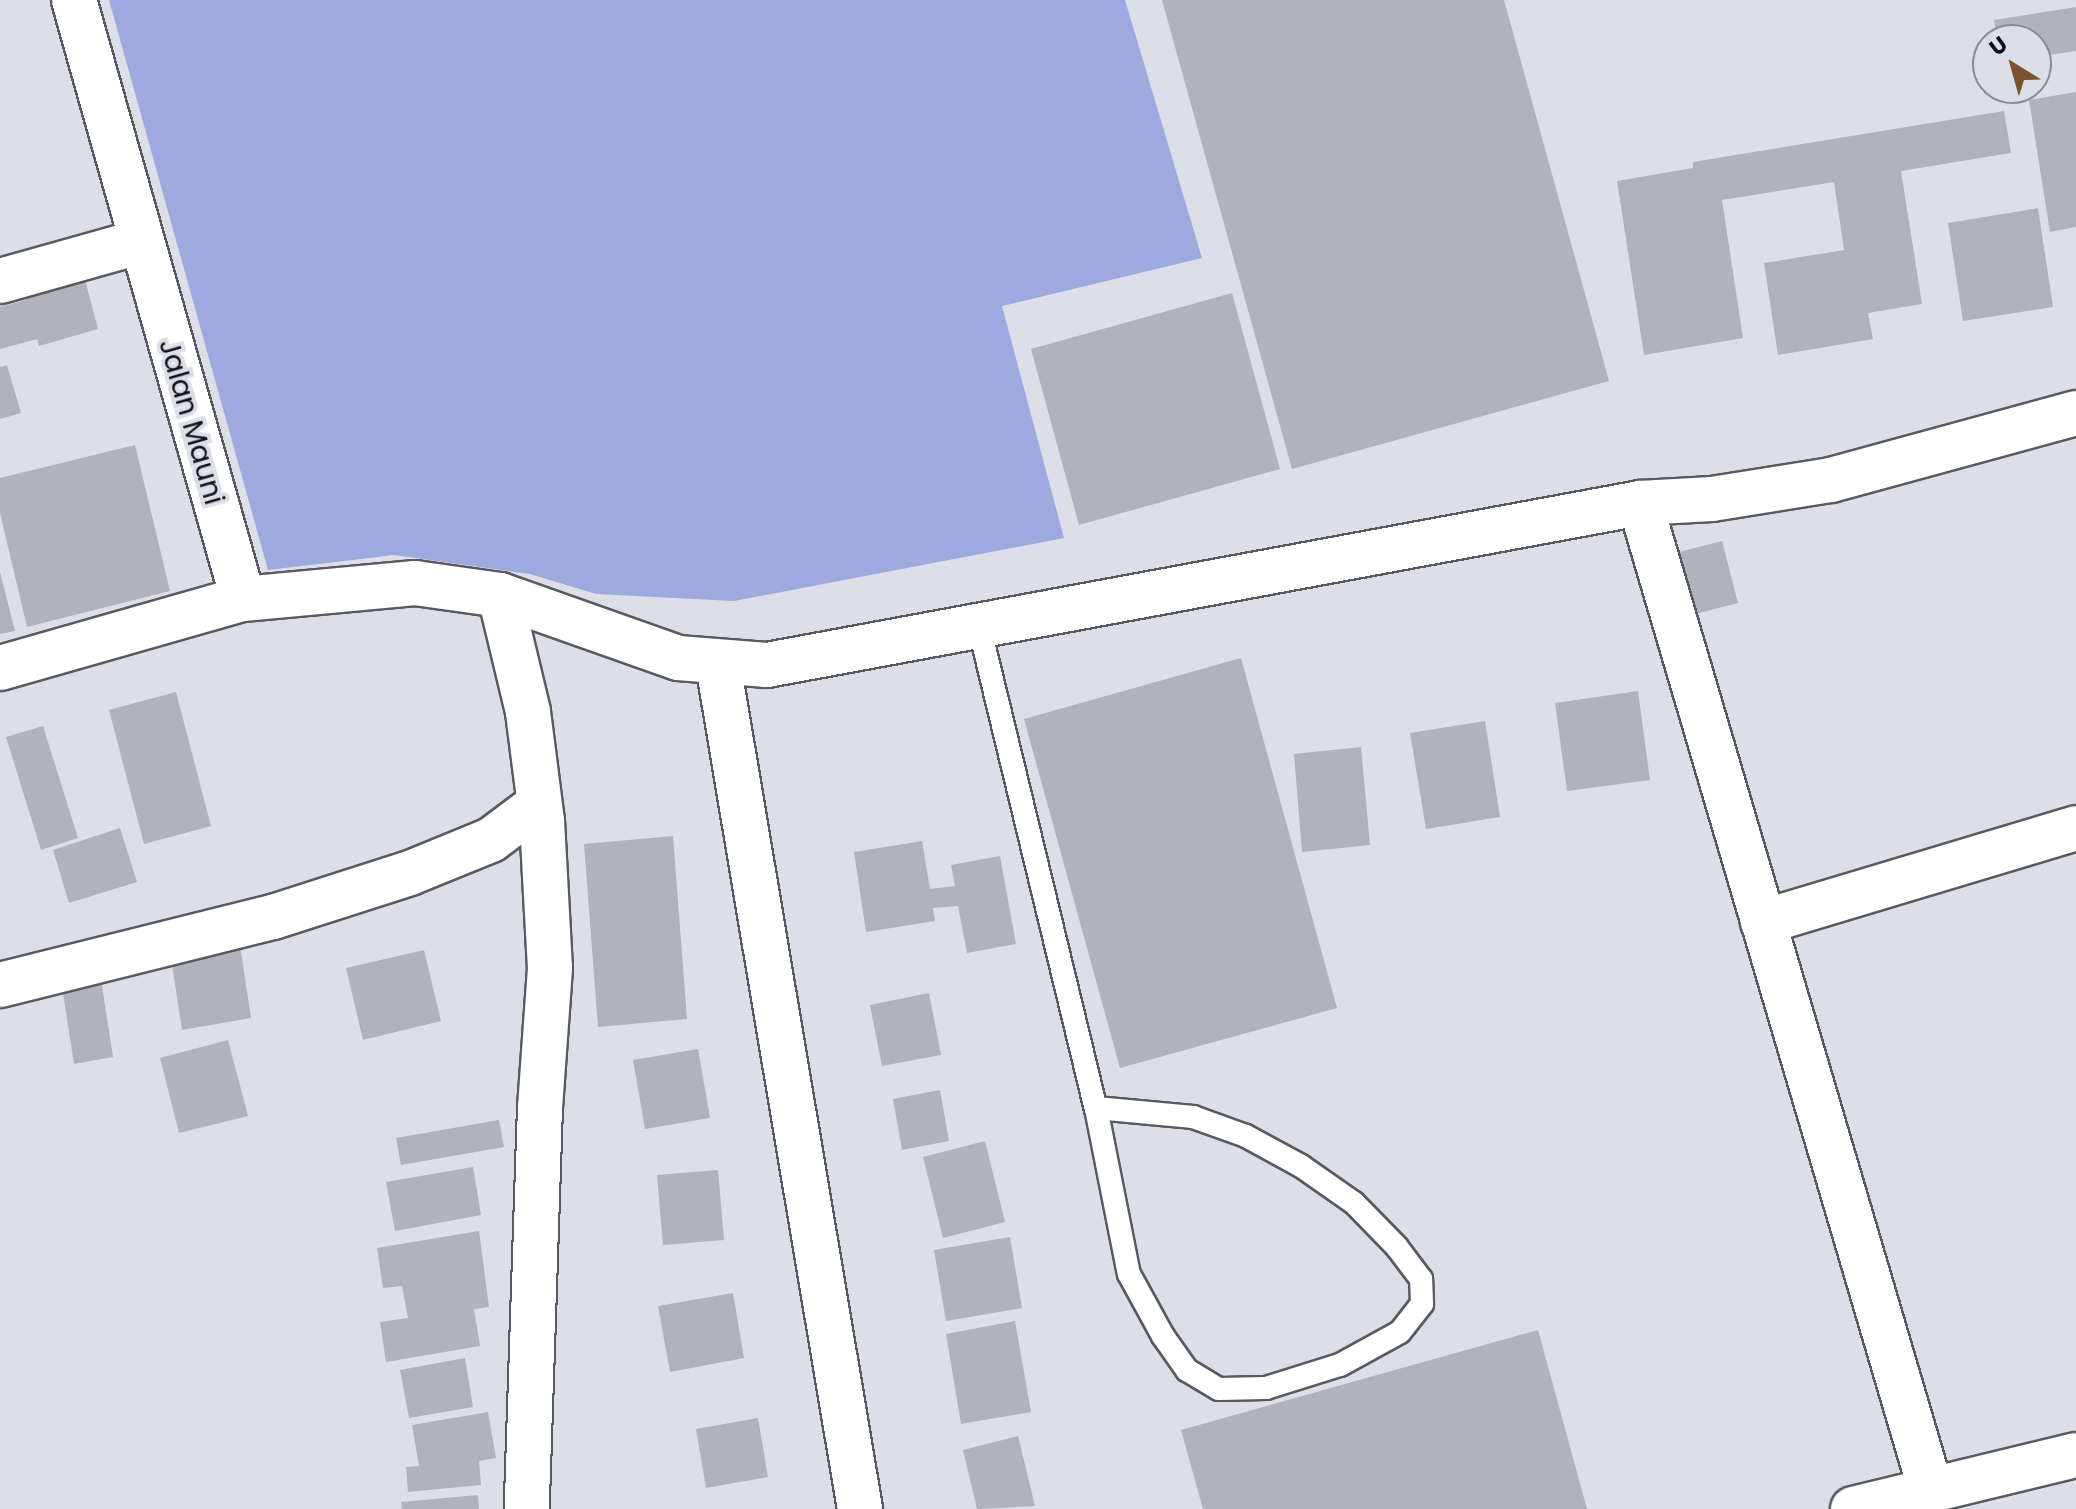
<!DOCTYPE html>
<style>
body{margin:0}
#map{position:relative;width:2076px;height:1509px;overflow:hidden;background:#dcdee8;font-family:Poppins,sans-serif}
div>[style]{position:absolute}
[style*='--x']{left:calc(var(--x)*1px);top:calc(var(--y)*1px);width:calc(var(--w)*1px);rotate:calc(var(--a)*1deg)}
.forest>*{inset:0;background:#9ea9df}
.building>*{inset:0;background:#b0b3bc}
.roads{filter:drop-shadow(2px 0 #585a63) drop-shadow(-2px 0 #585a63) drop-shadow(0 2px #585a63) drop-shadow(0 -2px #585a63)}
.lane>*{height:22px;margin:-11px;padding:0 11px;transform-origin:11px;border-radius:11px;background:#fff}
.street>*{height:44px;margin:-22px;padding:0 22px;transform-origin:22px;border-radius:22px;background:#fff}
.secondary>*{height:44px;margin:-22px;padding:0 22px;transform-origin:22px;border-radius:22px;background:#fff}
span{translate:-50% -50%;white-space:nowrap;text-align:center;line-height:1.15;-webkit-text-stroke:8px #dcdee8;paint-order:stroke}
.street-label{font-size:28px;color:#0f1013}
.north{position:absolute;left:1972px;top:24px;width:80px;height:80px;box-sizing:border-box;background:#dcdee8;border:2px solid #8a8c93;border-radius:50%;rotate:323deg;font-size:22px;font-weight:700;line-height:32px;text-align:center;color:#0f1013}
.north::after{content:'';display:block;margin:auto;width:28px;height:36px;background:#78532d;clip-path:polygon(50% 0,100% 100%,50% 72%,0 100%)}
</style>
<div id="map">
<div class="forest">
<div style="clip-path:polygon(109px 0,1125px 0,1202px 258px,1002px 306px,1064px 538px,734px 601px,596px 594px,530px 574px,394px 555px,268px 570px)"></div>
</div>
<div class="building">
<div style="clip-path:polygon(1162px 0,1504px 0,1609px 381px,1292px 469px)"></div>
<div style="clip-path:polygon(2076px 7px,2076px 51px,2036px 57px,2036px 40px,1997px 40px,1994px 20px)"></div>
<div style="clip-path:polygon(2076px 92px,2076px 227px,2050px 232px,2029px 100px)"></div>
<div style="clip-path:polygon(2004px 111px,2011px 153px,1901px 171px,1922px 304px,1868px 313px,1873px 339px,1778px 355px,1764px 263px,1844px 250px,1834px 182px,1722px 200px,1743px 338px,1644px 355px,1617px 181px,1693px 168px,1693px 162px)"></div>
<div style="clip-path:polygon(2038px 208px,2053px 307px,1963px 321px,1948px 223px)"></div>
<div style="clip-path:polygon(84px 276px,98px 329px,39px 346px,37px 339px,0 349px,0 307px,26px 300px,24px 292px)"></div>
<div style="clip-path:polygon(1232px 293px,1280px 469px,1079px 525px,1031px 349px)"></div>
<div style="clip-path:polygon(7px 365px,21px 413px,0 419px,0 367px)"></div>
<div style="clip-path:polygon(135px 445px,170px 591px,27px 627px,0 513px,0 478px)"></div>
<div style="clip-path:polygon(1722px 541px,1738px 603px,1680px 618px,1664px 556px)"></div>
<div style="clip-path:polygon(0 572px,15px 631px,0 634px)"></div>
<div style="clip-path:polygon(1241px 658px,1337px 1008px,1120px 1068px,1024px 719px)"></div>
<div style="clip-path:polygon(1638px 691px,1650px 780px,1567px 791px,1555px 703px)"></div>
<div style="clip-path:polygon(176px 692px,211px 826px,144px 844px,109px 710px)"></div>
<div style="clip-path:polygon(1485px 721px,1500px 817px,1426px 829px,1410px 733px)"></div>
<div style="clip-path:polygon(43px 726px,78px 838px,41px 850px,6px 737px)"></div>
<div style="clip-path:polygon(1361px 747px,1370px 845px,1302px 852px,1294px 754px)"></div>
<div style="clip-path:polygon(120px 828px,137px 882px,69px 903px,53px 850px)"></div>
<div style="clip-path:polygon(673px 836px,687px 1019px,598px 1027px,584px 844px)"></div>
<div style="clip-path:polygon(922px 841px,930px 889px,955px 886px,951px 865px,1000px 856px,1016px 944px,967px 953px,958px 906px,933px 908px,935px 921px,866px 932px,854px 852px)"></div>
<div style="clip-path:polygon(239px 939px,251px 1018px,182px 1030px,170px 951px)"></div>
<div style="clip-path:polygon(424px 950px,441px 1021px,363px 1040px,346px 968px)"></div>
<div style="clip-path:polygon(99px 967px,113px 1057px,74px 1064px,60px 974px)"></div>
<div style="clip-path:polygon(929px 993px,941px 1055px,882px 1066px,870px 1005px)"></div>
<div style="clip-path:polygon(228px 1040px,248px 1116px,179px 1133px,160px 1058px)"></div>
<div style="clip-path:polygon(698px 1049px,710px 1118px,645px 1129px,633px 1060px)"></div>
<div style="clip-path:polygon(940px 1090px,949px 1141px,902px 1150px,893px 1099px)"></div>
<div style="clip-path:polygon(499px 1120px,504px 1147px,401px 1165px,396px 1138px)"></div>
<div style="clip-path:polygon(985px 1141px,1005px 1222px,943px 1238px,923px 1157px)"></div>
<div style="clip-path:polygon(473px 1167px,481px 1215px,395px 1231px,386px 1182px)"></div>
<div style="clip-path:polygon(718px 1170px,724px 1240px,663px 1245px,657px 1175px)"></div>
<div style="clip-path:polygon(479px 1231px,489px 1307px,474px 1309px,480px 1346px,386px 1362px,380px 1322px,408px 1318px,402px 1286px,383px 1288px,377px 1248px)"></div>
<div style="clip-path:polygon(1010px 1237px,1022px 1308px,946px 1321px,934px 1250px)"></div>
<div style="clip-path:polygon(733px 1293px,744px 1358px,670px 1372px,658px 1306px)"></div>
<div style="clip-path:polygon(1015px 1321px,1031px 1412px,961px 1424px,946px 1334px)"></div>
<div style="clip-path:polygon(1538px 1330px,1587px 1509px,1203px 1509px,1181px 1430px)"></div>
<div style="clip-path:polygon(465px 1358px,473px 1407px,409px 1418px,400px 1370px)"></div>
<div style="clip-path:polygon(488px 1412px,496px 1458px,479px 1461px,481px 1485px,408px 1492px,406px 1467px,419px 1466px,412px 1425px)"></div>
<div style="clip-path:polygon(758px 1418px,768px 1477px,706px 1488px,696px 1429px)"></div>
<div style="clip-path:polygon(1018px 1436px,1035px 1506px,977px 1509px,963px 1450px)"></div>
<div style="clip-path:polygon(478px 1495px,479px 1509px,402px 1509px,401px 1502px)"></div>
</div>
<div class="roads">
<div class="lane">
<div style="--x:979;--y:626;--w:496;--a:76.4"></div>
<div style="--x:1096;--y:1108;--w:169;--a:78.8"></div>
<div style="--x:1129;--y:1274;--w:71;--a:61.3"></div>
<div style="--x:1163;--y:1336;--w:42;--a:54.8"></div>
<div style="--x:1187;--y:1370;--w:37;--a:31"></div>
<div style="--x:1219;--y:1389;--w:47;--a:-1.2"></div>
<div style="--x:1266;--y:1388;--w:77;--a:-17.3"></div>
<div style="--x:1340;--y:1365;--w:68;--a:-28.8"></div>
<div style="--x:1400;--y:1332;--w:36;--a:-52"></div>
<div style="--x:1422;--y:1304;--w:25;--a:-92"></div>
<div style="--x:1421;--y:1279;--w:40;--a:-127"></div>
<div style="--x:1397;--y:1247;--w:62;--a:-134.3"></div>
<div style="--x:1354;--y:1203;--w:65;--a:-145.1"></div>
<div style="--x:1301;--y:1166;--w:63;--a:-151.4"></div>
<div style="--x:1246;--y:1136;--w:56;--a:-160.3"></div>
<div style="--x:1193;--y:1117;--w:97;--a:-174.7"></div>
</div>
<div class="street">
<div style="--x:0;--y:281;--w:144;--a:-15.7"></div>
<div style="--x:1640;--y:503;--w:1026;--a:73.58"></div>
<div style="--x:500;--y:595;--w:120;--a:76.5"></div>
<div style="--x:528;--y:712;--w:110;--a:82.7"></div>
<div style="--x:542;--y:821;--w:147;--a:86.9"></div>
<div style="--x:550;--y:968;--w:139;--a:94.1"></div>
<div style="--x:540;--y:1107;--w:402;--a:91.9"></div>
<div style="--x:718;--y:664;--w:857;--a:80.46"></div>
<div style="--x:1763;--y:922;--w:327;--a:-16.7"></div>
<div style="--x:0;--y:985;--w:281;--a:-14"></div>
<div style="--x:273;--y:917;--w:144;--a:-17.8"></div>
<div style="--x:410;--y:873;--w:87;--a:-22.2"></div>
<div style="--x:491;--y:840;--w:60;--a:-36.9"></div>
<div style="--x:1853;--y:1509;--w:229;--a:-13.6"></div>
</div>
<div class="secondary">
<div style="--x:74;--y:0;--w:622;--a:74.24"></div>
<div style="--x:0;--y:668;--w:253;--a:-15.9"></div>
<div style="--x:243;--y:599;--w:173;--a:-5.3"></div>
<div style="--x:415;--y:583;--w:86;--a:8"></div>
<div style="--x:500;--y:595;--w:189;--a:19.5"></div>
<div style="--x:678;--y:658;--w:89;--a:4.5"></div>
<div style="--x:767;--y:665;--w:888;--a:-10.51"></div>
<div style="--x:1640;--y:503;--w:72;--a:-3.2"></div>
<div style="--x:1712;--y:499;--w:121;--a:-9.1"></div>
<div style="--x:1831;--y:480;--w:254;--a:-15.3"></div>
</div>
</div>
<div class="street-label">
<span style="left:191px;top:422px;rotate:74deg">Jalan Mauni</span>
</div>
<div class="north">U</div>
</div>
